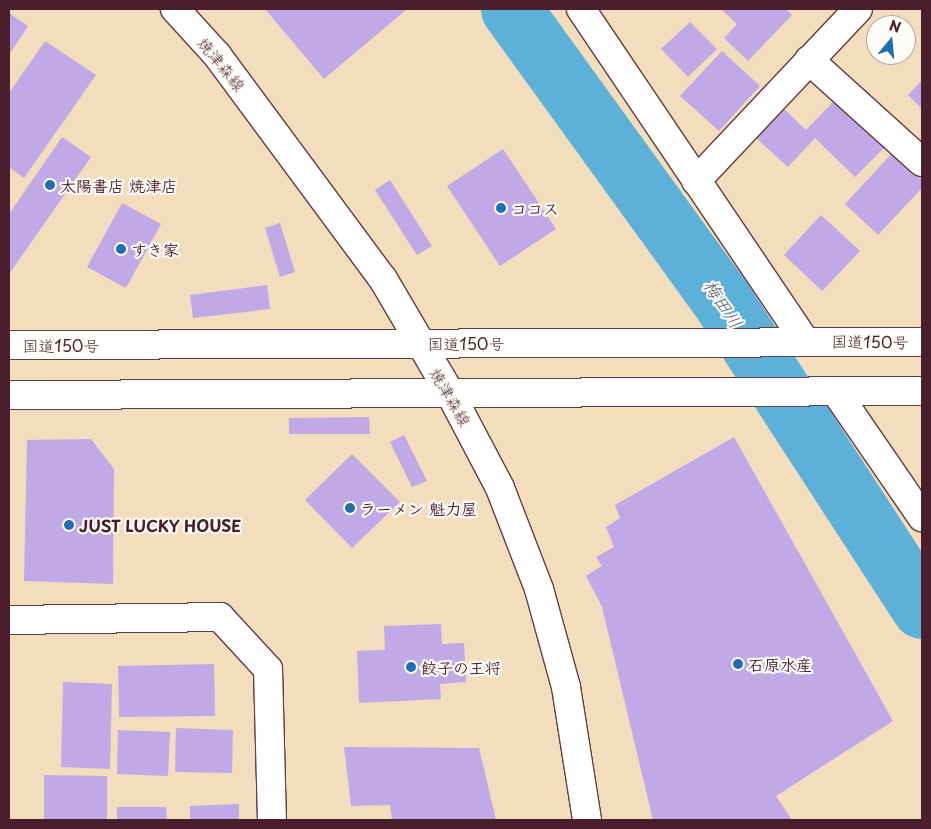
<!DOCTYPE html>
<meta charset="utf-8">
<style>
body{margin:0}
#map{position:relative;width:931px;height:829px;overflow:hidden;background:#f2ddbd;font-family:"Playpen Sans","Klee One",sans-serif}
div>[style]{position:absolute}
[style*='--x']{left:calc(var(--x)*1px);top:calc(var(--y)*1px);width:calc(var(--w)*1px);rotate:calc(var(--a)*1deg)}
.river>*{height:61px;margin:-30.5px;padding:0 30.5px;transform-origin:30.5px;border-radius:30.5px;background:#5db1d9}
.building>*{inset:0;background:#c1a9e8}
.roads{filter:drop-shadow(1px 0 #633c41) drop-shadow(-1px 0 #633c41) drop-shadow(0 1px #633c41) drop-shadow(0 -1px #633c41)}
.minor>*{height:28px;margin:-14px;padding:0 14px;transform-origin:14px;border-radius:14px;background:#fff}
.primary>*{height:28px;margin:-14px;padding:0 14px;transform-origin:14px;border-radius:14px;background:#fff}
.trunk>*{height:28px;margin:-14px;padding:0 14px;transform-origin:14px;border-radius:14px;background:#fff}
.dots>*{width:14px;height:14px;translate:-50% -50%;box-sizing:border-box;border:2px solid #fdfcf7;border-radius:50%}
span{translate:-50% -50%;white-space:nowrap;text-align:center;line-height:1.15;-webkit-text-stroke:4.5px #fdfcf7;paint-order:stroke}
.street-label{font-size:16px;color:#4a1f2b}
.poi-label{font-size:16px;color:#4a1f2b;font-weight:700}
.left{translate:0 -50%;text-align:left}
.water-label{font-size:18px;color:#525971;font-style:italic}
.frame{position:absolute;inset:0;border:10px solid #4a1f2b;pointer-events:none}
.north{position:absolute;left:866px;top:15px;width:50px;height:50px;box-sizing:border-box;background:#fdfcf7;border:1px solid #b5a4a5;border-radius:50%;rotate:17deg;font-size:14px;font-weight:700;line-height:20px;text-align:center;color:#4a1f2b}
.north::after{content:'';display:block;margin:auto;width:18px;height:22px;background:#1f6fb2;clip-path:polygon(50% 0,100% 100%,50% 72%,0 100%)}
</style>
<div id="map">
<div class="river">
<div style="--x:511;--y:9;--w:354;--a:54.1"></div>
<div style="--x:719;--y:296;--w:372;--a:57"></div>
</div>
<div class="building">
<div style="clip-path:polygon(265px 9px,407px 9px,324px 79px)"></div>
<div style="clip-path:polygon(721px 9px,786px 9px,792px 15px,748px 61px,724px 38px,737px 24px)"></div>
<div style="clip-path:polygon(9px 13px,28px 26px,9px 55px)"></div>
<div style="clip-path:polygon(690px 22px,717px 49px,688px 77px,661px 49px)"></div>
<div style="clip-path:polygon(45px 41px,96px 75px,24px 178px,9px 167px,9px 93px)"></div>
<div style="clip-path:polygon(722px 51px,760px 86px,719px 131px,680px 96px)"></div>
<div style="clip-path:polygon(922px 80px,922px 109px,908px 95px)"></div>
<div style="clip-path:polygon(835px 100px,884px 148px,855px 177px,815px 138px,788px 167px,756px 138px,783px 108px,806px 130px)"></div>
<div style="clip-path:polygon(62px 137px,91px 157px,9px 274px,9px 214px)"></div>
<div style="clip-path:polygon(503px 149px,556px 229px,500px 266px,447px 186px)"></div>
<div style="clip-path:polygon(894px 151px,922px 177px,922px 188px,878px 235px,845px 204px)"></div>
<div style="clip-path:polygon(390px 180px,432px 246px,417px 255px,375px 190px)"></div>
<div style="clip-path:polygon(122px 203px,161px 224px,126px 288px,87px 267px)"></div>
<div style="clip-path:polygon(821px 215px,860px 251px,822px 291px,784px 255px)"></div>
<div style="clip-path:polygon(280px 223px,295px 272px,280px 277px,265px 228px)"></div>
<div style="clip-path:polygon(267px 285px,270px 309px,193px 318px,190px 295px)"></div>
<div style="clip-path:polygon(369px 417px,370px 434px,289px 434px,289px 418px)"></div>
<div style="clip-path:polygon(404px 435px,427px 481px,412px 487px,390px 442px)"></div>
<div style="clip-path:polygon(734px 437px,893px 721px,776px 796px,792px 820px,653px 820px,602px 607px,586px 576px,602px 566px,596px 557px,614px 547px,606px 527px,620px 518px,615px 505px)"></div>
<div style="clip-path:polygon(91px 439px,114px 469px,113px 584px,24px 581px,27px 440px)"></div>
<div style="clip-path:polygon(352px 454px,400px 502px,352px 548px,305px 500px)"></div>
<div style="clip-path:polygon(441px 624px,442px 644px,464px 643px,466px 682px,440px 684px,441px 699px,359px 703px,357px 651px,385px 650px,384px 626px)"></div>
<div style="clip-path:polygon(214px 664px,215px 716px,119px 717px,118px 666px)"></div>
<div style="clip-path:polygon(63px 682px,112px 684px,110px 769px,61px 767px)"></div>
<div style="clip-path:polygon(176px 728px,233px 730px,232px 773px,175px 772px)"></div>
<div style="clip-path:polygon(118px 730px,170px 732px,168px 776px,117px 774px)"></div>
<div style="clip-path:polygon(344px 747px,479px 748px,496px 820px,392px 820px,390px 805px,351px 806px)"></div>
<div style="clip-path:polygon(44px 775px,107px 776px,107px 820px,44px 820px)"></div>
<div style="clip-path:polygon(239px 804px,239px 820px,190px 820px,190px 806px)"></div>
<div style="clip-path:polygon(117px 807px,166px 807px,167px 820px,117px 820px)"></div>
</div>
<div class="roads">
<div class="minor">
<div style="--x:581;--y:9;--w:399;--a:56"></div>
<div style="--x:809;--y:60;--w:152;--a:42.1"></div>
<div style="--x:696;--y:181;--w:236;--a:-46.7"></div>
<div style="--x:836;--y:392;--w:152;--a:55.5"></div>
<div style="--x:9;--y:620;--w:211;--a:-0.8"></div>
<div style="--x:220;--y:617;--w:71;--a:47.3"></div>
<div style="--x:268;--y:669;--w:151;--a:88.5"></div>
</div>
<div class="primary">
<div style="--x:175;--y:9;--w:62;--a:47.6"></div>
<div style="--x:217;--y:55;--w:279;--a:53.5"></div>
<div style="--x:383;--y:279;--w:132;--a:59.6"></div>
<div style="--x:450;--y:393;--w:107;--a:62.2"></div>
<div style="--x:500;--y:488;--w:108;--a:68.9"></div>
<div style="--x:539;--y:589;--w:102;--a:74.6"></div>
<div style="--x:566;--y:687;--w:135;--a:81"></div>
</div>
<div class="trunk">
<div style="--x:9;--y:345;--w:913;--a:-0.19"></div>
<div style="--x:9;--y:395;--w:913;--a:-0.25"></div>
</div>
</div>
<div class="dots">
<div style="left:50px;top:185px;background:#1f6fb2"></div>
<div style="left:501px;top:208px;background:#1f6fb2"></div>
<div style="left:121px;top:249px;background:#1f6fb2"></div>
<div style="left:350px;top:508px;background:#1f6fb2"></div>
<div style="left:69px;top:525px;background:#1f6fb2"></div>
<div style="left:738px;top:664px;background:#1f6fb2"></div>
<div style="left:411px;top:667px;background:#1f6fb2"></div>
</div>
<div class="street-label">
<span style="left:222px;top:64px;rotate:51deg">焼津森線</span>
<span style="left:870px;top:341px;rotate:1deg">国道150号</span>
<span style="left:466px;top:343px">国道150号</span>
<span style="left:61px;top:345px">国道150号</span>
<span style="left:451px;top:397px;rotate:60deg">焼津森線</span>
</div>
<div class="poi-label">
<span class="left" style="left:60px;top:185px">太陽書店 焼津店</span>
<span class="left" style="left:511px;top:208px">ココス</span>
<span class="left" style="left:131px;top:249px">すき家</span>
<span class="left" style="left:360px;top:508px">ラーメン 魁力屋</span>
<span class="left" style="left:79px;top:525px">JUST LUCKY HOUSE</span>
<span class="left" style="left:748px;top:664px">石原水産</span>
<span class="left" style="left:421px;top:667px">餃子の王将</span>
</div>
<div class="water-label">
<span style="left:723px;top:304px;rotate:56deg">梅田川</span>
</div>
<div class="frame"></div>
<div class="north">N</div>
</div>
